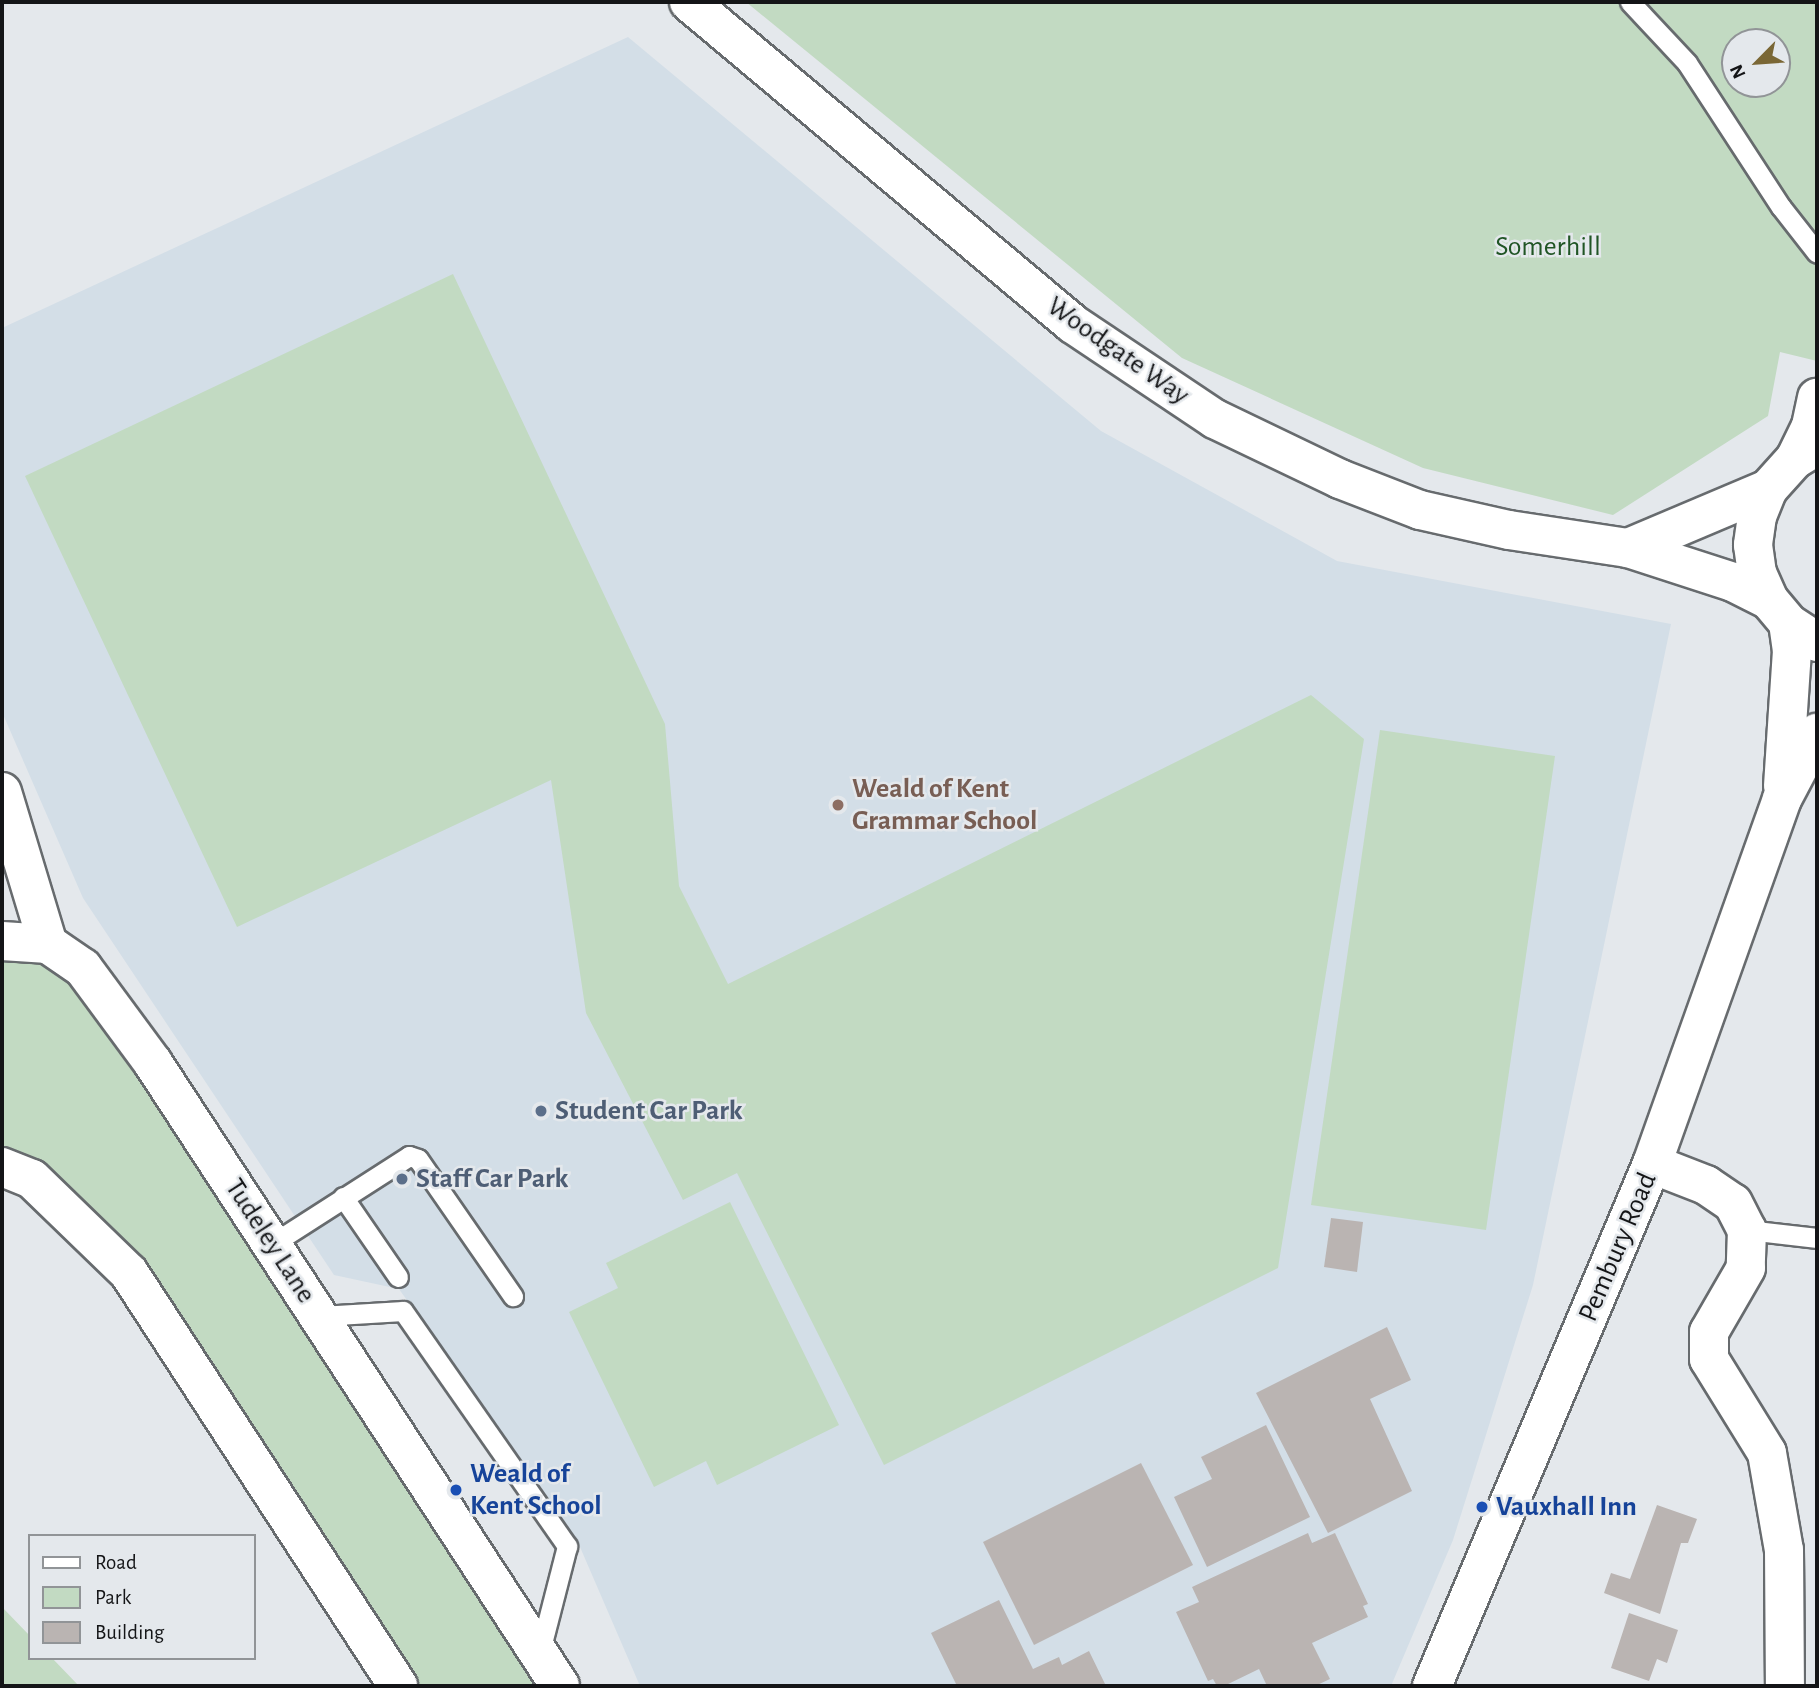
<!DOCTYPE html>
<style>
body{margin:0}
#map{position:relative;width:1819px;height:1688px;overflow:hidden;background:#e4e8ec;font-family:"Alegreya Sans",sans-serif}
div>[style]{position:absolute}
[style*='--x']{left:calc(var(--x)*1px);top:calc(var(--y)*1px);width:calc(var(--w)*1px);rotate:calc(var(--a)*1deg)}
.built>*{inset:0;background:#d3dee7}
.green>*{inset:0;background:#c2dac2}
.building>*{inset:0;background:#bab4b2}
.roads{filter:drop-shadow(2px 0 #676b6e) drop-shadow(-2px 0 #676b6e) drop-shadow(0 2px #676b6e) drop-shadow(0 -2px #676b6e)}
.service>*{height:19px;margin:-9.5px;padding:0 9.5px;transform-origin:9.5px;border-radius:9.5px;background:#fff}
.minor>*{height:38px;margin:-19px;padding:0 19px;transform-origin:19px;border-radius:19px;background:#fff}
.tertiary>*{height:38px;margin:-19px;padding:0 19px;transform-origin:19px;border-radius:19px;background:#fff}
.primary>*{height:38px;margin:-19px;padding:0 19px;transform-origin:19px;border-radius:19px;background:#fff}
.trunk>*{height:38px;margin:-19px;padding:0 19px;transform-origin:19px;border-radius:19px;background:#fff}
.dots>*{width:19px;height:19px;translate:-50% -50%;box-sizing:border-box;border:4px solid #e4e8ec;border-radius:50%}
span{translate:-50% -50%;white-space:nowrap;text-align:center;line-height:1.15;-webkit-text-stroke:5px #e4e8ec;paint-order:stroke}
.park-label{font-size:28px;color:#205525}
.street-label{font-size:28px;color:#141517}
.education-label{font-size:28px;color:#785e54;font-weight:700}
.left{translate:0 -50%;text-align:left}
.service-label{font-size:28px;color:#4e5e75;font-weight:700}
.transit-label{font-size:28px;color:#164399;font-weight:700}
.frame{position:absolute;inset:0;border:4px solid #141517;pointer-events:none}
.legend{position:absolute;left:28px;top:1534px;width:228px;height:126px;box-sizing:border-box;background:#e4e8ec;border:2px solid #919497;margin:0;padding:9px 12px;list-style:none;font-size:21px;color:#141517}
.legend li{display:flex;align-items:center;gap:14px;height:35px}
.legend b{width:35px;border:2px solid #919497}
.north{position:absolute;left:1721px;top:28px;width:70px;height:70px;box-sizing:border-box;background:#e4e8ec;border:2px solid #919497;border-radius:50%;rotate:245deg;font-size:19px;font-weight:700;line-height:28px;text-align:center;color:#141517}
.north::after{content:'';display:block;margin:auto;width:24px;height:32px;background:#7a6735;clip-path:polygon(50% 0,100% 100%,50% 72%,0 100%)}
</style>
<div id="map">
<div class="built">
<div style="clip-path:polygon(628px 37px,1101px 431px,1337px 561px,1671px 624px,1533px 1285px,1453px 1540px,1391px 1686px,640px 1686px,580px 1547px,399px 1289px,334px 1275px,83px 898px,2px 712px,2px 328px)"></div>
</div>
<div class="green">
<div style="clip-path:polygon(evenodd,746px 2px,1817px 2px,1817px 361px,1780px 352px,1768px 416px,1613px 515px,1423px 468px,1182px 358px,746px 2px,1735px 42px,1777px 42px,1777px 84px,1735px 84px,1735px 42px)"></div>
<div style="clip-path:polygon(453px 274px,665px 724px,679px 886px,728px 984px,1311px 695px,1364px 739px,1278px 1268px,884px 1465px,737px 1173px,683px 1200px,586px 1013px,551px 780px,237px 927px,25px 476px)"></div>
<div style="clip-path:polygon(1380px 730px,1555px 756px,1486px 1230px,1311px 1205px)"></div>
<div style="clip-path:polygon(2px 943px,48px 944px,560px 1686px,398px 1686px,190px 1364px,2px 1166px)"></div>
<div style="clip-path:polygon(730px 1202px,839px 1425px,717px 1485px,706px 1461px,654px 1487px,569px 1312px,618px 1288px,606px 1263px)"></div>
<div style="clip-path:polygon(2px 1607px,30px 1636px,30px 1658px,52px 1658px,79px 1686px,2px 1686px)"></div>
</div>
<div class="building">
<div style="clip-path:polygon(1331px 1218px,1363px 1222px,1357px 1272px,1324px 1267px)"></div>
<div style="clip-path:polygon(1387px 1327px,1411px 1380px,1370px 1399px,1412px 1491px,1328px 1533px,1256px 1393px)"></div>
<div style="clip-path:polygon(1266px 1425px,1310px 1517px,1207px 1567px,1174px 1497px,1212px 1479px,1201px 1457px)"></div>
<div style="clip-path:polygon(1141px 1463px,1193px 1565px,1034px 1645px,983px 1542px)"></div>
<div style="clip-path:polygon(1657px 1505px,1697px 1519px,1688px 1543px,1681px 1543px,1660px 1614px,1604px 1593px,1611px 1573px,1630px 1579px)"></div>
<div style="clip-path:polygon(1308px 1533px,1312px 1543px,1335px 1533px,1368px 1604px,1363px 1606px,1368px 1617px,1312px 1643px,1330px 1679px,1315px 1686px,1267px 1686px,1259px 1669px,1224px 1686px,1217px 1686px,1213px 1679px,1208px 1681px,1176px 1612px,1199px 1602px,1192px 1587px)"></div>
<div style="clip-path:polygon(999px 1600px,1033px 1669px,1059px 1657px,1062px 1665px,1089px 1651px,1106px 1686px,957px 1686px,931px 1633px)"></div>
<div style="clip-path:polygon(1629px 1613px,1678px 1630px,1667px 1663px,1657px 1659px,1649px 1681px,1611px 1668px)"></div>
</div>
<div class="roads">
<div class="service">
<div style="--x:1630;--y:2;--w:83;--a:46.9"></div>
<div style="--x:1687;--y:63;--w:172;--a:56.9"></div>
<div style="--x:1781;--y:207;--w:58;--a:52"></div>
<div style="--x:343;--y:1197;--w:97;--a:55.5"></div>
<div style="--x:1747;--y:1230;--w:70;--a:6.5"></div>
<div style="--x:272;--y:1244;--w:163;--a:-32.7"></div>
<div style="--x:409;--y:1156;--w:9;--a:18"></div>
<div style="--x:418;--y:1159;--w:167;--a:55.3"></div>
<div style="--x:320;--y:1316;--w:83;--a:-3.4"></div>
<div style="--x:403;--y:1311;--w:287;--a:55.1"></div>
<div style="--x:567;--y:1546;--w:108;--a:104.4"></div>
</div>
<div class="minor">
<div style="--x:2;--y:792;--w:159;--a:73.2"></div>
<div style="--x:1652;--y:1164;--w:58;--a:21.3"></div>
<div style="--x:1706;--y:1185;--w:32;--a:34"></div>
<div style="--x:1733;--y:1203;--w:30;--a:63"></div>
<div style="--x:1747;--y:1230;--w:38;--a:92"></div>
<div style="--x:1746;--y:1268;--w:74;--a:120"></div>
<div style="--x:1709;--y:1332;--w:27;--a:90"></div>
<div style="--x:1709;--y:1359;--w:110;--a:58.3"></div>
<div style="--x:1767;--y:1453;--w:98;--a:80.1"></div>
<div style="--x:1784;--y:1550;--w:136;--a:89.6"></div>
<div style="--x:2;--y:1167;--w:32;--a:22"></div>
<div style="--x:32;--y:1179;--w:135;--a:44.1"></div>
<div style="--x:129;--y:1273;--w:493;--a:56.9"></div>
</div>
<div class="tertiary">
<div style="--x:2;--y:941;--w:46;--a:3.7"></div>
<div style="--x:48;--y:944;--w:42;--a:34.4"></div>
<div style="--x:83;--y:968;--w:118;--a:53.6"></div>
<div style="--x:153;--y:1063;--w:744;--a:56.84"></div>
</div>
<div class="primary">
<div style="--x:1783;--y:786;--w:135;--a:-86.2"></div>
<div style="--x:1792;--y:651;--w:28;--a:-98"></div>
<div style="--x:1432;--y:1686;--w:566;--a:-67.15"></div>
<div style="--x:1652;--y:1164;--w:387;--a:-70.4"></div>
<div style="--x:1782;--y:799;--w:75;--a:-62.1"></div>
</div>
<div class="trunk">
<div style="--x:689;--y:2;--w:501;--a:39.98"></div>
<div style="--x:1073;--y:324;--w:171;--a:33.8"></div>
<div style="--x:1215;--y:419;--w:139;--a:25.6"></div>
<div style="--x:1340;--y:479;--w:86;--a:21.2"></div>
<div style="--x:1420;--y:510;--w:91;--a:12.7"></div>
<div style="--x:1509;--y:530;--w:120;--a:8.6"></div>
<div style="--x:1628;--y:548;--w:110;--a:17.9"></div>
<div style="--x:1733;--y:582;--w:40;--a:26.6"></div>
<div style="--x:1817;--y:446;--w:26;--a:149"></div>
<div style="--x:1795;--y:459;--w:40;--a:132"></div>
<div style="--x:1768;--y:489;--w:29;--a:112"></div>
<div style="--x:1757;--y:516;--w:29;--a:98"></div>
<div style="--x:1753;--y:545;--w:28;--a:82"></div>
<div style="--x:1757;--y:573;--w:30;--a:66"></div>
<div style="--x:1769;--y:600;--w:30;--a:50"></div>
<div style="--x:1788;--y:623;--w:35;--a:33"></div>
<div style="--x:1795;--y:459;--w:37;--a:-64"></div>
<div style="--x:1811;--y:426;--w:29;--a:-78"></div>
<div style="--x:1628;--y:548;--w:152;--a:-22.9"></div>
</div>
</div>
<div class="dots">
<div style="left:838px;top:805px;background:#8d6e63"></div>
<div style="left:541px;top:1111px;background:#5c6f8a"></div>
<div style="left:402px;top:1179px;background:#5c6f8a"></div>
<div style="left:456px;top:1490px;background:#1a4fb4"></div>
<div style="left:1482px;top:1507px;background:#1a4fb4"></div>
</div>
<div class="park-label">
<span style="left:1548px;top:247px">Somerhill</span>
</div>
<div class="street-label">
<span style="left:1118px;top:351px;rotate:35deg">Woodgate Way</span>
<span style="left:270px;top:1241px;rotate:57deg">Tudeley Lane</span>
<span style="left:1618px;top:1247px;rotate:-67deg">Pembury Road</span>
</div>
<div class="education-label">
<span class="left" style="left:852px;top:805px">Weald of Kent<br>Grammar School</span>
</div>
<div class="service-label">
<span class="left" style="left:555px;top:1111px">Student Car Park</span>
<span class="left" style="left:416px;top:1179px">Staff Car Park</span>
</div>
<div class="transit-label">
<span class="left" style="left:470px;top:1490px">Weald of<br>Kent School</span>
<span class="left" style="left:1496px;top:1507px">Vauxhall Inn</span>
</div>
<div class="frame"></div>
<ul class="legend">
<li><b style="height:9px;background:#fff"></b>Road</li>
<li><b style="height:19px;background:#c2dac2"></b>Park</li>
<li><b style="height:19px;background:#bab4b2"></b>Building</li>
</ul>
<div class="north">N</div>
</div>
